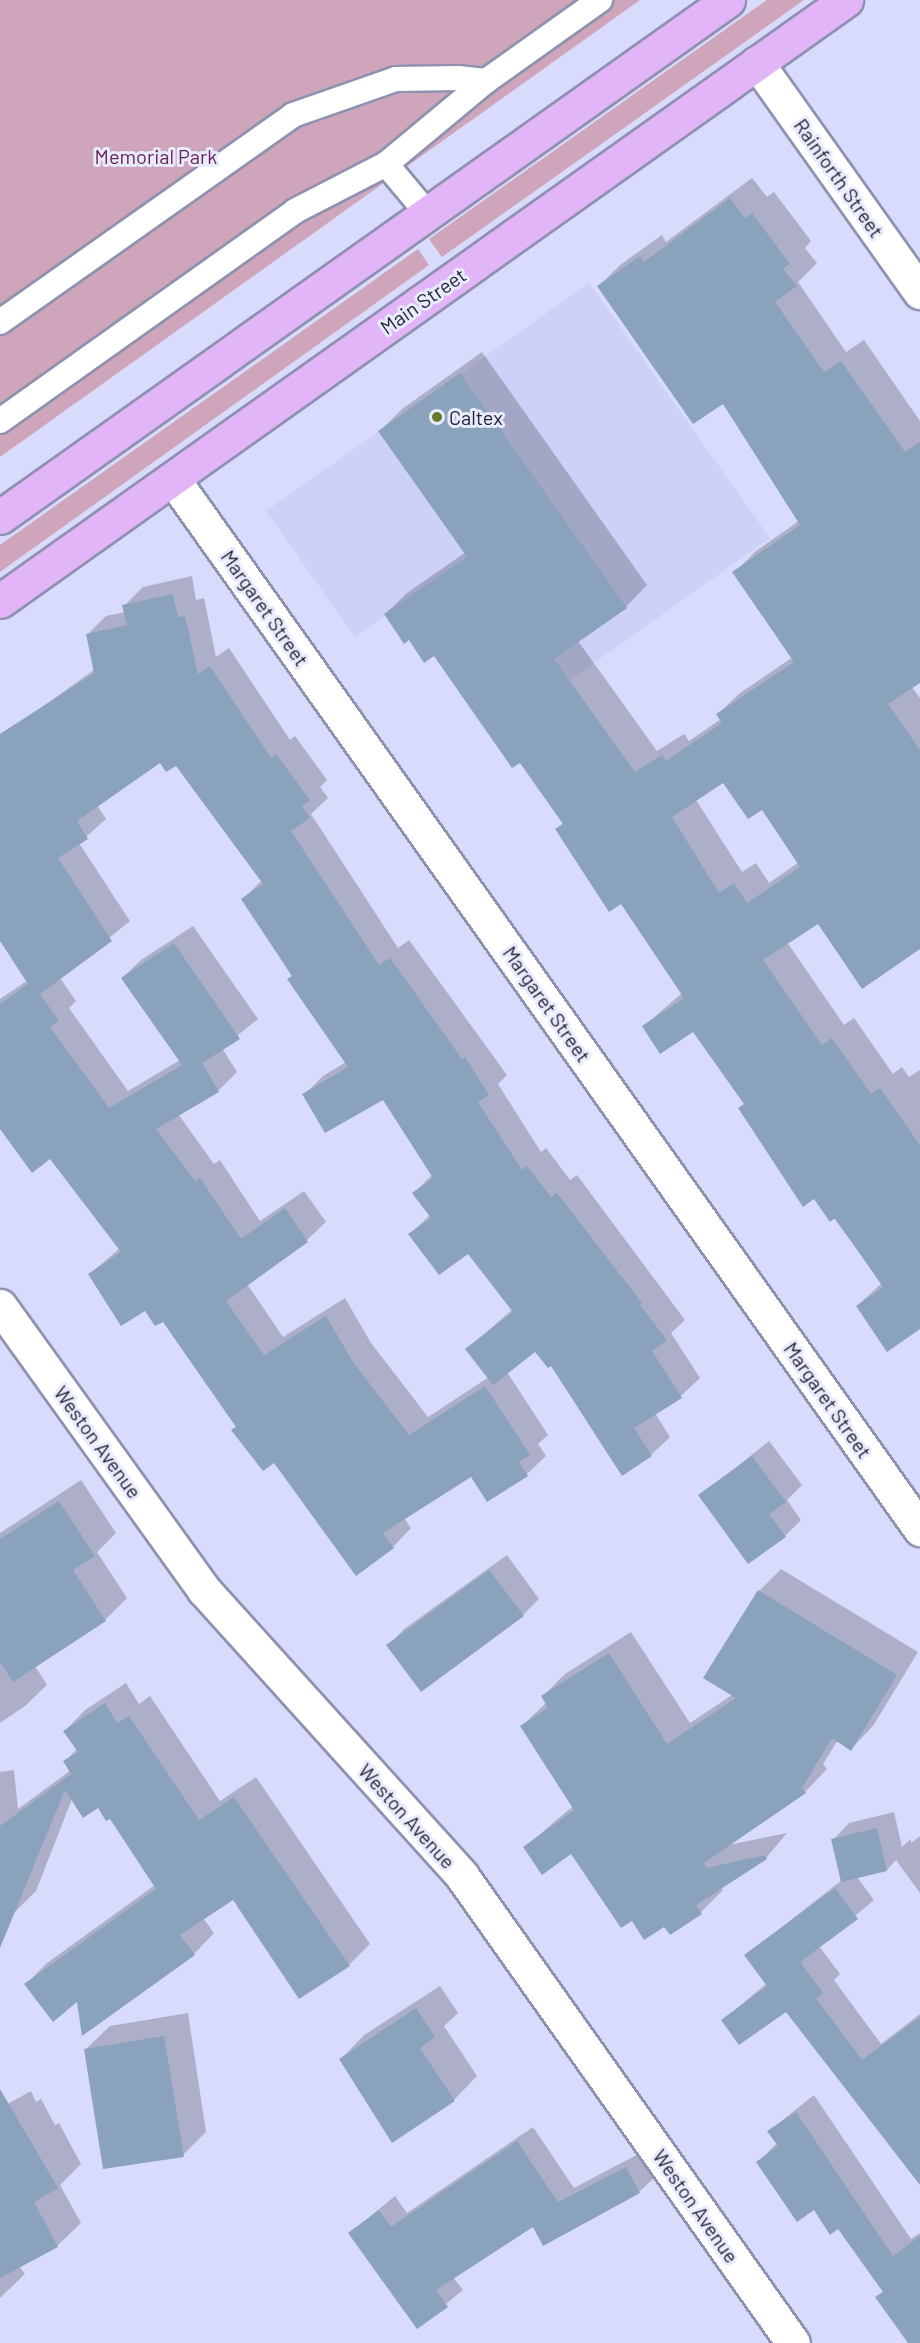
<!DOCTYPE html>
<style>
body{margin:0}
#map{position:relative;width:920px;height:2343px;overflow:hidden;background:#d9dbfc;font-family:Barlow,sans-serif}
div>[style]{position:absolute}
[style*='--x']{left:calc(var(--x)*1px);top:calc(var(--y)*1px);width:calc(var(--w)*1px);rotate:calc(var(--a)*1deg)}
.built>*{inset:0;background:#cdd0f7}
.green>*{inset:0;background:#cfa5bb}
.shadow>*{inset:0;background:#0003}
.building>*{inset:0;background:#8aa2bb}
.roads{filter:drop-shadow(2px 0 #8f91b0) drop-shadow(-2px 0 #8f91b0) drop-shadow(0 2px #8f91b0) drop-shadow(0 -2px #8f91b0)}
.service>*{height:24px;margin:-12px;padding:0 12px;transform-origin:12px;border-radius:12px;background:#fff}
.minor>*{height:33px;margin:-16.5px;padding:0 16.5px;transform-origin:16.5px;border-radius:16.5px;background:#fff}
.trunk>*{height:33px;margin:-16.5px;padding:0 16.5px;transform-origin:16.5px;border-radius:16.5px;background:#e2b4f8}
.dots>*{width:16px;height:16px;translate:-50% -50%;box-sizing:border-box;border:3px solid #e8eafe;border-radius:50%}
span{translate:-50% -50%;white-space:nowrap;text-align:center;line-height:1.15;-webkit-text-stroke:6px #e8eafe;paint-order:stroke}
.park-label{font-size:20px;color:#6a234f}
.street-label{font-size:20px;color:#242531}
.poi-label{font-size:20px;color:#242531}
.left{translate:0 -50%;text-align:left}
</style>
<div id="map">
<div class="built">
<div style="clip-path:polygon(589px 283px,770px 538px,553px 692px,461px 562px,355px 637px,266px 511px)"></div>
</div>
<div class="green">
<div style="clip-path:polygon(0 0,640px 0,0 457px)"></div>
<div style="clip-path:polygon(767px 0,804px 0,442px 257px,429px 239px)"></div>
<div style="clip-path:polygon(418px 249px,429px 265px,0 572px,0 545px)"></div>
</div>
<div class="shadow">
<div style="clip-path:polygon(evenodd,752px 178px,767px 197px,774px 192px,811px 241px,805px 248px,817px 263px,798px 282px,846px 352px,864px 340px,920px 421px,920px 680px,911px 686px,920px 698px,920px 948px,819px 922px,787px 942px,844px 1025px,854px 1018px,893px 1074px,902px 1067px,909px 1077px,920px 1070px,920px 1327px,857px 1306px,882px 1283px,694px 1030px,644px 1026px,682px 993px,622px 902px,557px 829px,564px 822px,520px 761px,434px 654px,410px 638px,385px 614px,407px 593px,466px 552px,380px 431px,402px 409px,482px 352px,647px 585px,626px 607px,578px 641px,657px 751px,684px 734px,689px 741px,721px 719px,718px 714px,740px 693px,793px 657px,734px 573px,756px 551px,799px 521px,723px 402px,599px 286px,620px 265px,662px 235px,666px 242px,752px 178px,724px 781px,762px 808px,799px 862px,769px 883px,756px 863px,742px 872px,696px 800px,724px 781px)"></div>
<div style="clip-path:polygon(evenodd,192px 576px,196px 600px,204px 598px,216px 657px,229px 648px,290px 740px,295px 736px,327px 780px,320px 787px,328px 798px,311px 814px,398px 948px,409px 940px,507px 1075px,498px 1084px,541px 1152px,546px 1148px,570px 1180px,577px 1175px,685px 1320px,671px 1333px,700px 1378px,681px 1396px,655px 1413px,670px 1437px,651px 1455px,535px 1350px,507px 1372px,548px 1435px,538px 1444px,546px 1456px,527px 1474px,471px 1475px,404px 1518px,411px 1528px,393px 1547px,274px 1461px,237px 1427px,163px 1320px,90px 1274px,120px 1248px,51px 1157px,0 1128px,0 999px,28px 980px,0 938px,0 738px,95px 669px,88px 634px,106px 616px,125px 612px,124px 606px,143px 587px,192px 576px,161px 761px,176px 764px,262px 880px,243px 899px,346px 1062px,323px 1076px,304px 1095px,383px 1097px,433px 1174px,414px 1193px,430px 1215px,410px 1234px,469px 1251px,513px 1309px,467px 1349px,489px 1377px,428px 1417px,371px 1343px,345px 1298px,283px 1337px,247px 1284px,307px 1240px,326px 1222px,304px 1191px,260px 1221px,220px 1160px,214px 1164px,178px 1114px,218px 1091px,237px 1072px,222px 1048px,258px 1019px,193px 926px,141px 960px,122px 978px,180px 1060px,128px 1091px,69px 1008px,76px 1001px,60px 978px,130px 921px,79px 843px,106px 819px,97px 805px,161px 761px)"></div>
<div style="clip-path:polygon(769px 1441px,802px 1485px,787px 1500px,801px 1520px,785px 1536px,700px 1496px)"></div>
<div style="clip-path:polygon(81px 1480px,116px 1533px,97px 1552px,127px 1598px,105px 1620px,35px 1666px,47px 1685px,25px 1706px,0 1723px,0 1533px)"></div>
<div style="clip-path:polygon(507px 1555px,539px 1599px,523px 1615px,388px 1646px,404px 1629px)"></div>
<div style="clip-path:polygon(781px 1569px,918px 1652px,873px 1726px,851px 1749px,838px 1740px,823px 1764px,827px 1769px,805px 1792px,728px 1845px,787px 1833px,766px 1858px,721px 1887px,723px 1890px,701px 1912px,632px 1919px,572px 1852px,525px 1847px,573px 1806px,522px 1726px,547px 1702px,543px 1696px,565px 1674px,631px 1632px,690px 1723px,732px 1695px,759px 1591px)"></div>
<div style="clip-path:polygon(126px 1683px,139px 1704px,150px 1696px,220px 1801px,256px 1777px,370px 1944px,349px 1965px,233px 1898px,203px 1918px,214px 1933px,194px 1954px,78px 2000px,26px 1984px,47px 1963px,155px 1885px,110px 1817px,98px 1806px,72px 1799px,36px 1891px,15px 1912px,0 1907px,0 1772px,14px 1770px,18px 1809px,71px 1770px,65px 1761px,77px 1749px,65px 1731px,85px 1710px)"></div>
<div style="clip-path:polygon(894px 1812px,902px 1847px,920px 1831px,911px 1839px,911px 1843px,920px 1836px,920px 1893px,896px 1860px,887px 1870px,857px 1877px,874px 1900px,819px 1946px,840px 1974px,834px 1980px,881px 2044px,920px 2014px,920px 2182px,786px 2010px,723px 2020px,767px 1983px,746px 1955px,842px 1880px,833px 1840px,849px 1823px)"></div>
<div style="clip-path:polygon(440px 1986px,458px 2013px,444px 2026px,477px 2076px,454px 2100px,341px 2059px,364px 2035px)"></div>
<div style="clip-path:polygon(188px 2013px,206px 2132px,183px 2155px,86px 2049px,110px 2026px)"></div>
<div style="clip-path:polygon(31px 2091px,36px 2102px,41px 2099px,55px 2125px,59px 2123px,81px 2164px,60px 2185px,81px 2223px,57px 2246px,19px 2266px,25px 2274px,0 2298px,0 2108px)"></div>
<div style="clip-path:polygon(814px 2095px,911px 2239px,920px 2233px,920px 2327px,877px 2297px,884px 2290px,838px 2227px,758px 2162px,777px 2143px,769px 2131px)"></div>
<div style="clip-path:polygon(533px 2127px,574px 2188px,642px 2152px,655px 2177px,639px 2192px,533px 2224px,453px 2277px,463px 2290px,418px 2327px,350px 2233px,395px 2196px,407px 2213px)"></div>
</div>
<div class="building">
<div style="clip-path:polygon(evenodd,730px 198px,745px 218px,752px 213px,790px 264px,783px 269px,797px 286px,775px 302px,824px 372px,841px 361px,905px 452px,920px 442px,920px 683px,888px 704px,920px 750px,920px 949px,862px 989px,818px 924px,763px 960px,822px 1045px,832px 1038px,871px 1094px,880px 1088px,920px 1145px,920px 1329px,887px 1352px,856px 1306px,883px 1287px,835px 1218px,830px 1222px,814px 1199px,803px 1207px,738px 1108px,744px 1104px,693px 1032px,660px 1054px,642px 1026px,684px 998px,621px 904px,609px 912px,555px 829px,563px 824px,520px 763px,512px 768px,434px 656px,424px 663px,409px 640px,404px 644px,384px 614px,467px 557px,378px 431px,460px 373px,627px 608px,554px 659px,635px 772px,662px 755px,666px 761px,722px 723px,716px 714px,794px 662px,732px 572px,800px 525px,723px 404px,693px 424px,597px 286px,640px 256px,644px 262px,730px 198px,723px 783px,748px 819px,762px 810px,800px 867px,747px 903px,734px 883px,719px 893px,672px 817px,723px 783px)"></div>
<div style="clip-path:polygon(173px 594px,178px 617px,185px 616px,198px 674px,210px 666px,271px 758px,276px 754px,310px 800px,302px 806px,310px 818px,291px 831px,379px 965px,390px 958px,462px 1059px,465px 1057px,489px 1095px,478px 1102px,522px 1170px,527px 1166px,551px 1197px,557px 1193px,642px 1303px,640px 1305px,667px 1340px,652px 1351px,682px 1398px,634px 1428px,652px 1456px,622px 1476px,551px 1366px,548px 1368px,535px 1352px,493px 1385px,465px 1349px,513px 1312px,468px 1254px,439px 1275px,408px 1234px,431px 1218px,412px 1193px,433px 1178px,383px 1100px,325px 1133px,302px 1094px,348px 1067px,287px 979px,292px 976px,241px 899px,263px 884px,176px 766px,166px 772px,160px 763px,77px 821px,88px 839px,58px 858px,112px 941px,40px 994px,59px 1021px,50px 1027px,109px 1108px,182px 1065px,121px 978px,174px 943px,240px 1039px,202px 1063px,219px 1092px,156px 1129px,195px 1181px,200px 1178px,241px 1239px,285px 1208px,308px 1242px,226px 1301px,264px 1355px,326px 1316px,353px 1362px,409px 1435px,485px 1386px,530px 1455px,519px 1462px,528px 1476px,487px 1502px,471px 1477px,383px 1533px,394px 1548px,356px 1576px,274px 1463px,263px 1471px,231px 1430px,236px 1427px,163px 1322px,155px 1326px,145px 1311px,121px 1326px,88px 1274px,121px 1252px,50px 1159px,32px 1173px,0 1129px,0 1004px,28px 984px,0 941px,0 734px,94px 673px,86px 634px,127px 625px,122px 605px)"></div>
<div style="clip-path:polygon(752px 1456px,786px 1502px,769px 1514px,786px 1537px,748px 1564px,698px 1495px)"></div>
<div style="clip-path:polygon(59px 1501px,95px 1556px,73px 1570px,106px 1621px,13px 1682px,0 1662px,0 1539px)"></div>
<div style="clip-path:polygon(489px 1570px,524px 1616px,421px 1692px,386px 1645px)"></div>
<div style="clip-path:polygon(758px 1590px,897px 1675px,851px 1751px,832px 1738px,802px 1788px,806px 1793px,704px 1863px,707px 1868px,765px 1855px,767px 1859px,696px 1905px,702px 1914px,670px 1935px,664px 1927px,644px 1940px,632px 1921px,621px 1928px,571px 1854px,542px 1875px,523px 1847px,574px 1810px,520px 1726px,548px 1708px,541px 1696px,609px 1653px,667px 1744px,736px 1698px,703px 1678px)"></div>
<div style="clip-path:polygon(105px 1703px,117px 1723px,129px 1716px,199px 1820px,234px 1797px,350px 1966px,299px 1999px,233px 1900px,180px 1935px,195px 1955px,82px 2036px,77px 2002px,53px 2022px,24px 1984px,156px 1889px,110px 1819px,106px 1821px,98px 1808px,83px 1818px,65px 1790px,0 1948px,0 1826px,71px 1774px,63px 1761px,78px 1752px,63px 1731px)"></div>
<div style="clip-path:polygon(877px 1828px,887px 1871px,841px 1882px,831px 1839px)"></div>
<div style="clip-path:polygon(835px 1888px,858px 1919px,800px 1962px,823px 1993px,816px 1998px,862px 2060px,920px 2017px,920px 2185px,786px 2012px,739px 2045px,721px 2020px,767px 1986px,744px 1955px)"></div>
<div style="clip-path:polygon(416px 2008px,435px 2037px,420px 2048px,455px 2101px,392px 2143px,339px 2059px)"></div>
<div style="clip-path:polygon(164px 2036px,184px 2157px,103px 2169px,84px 2049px)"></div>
<div style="clip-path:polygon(0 2089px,58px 2188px,34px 2202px,58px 2247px,0 2278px)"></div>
<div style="clip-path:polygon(796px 2112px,893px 2256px,920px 2236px,920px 2343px,908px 2343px,875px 2297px,883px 2292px,838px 2229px,830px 2235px,814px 2210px,797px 2222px,756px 2162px,778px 2146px,767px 2131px)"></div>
<div style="clip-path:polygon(517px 2141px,558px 2202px,626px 2167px,640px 2193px,543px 2246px,533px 2227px,436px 2290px,448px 2307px,417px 2329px,348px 2233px,379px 2210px,391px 2227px)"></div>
</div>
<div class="roads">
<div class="service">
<div style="--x:386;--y:164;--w:64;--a:50.1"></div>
<div style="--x:0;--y:322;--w:359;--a:-35.2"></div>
<div style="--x:293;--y:115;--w:109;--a:-19.3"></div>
<div style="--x:396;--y:79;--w:62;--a:-0.9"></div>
<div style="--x:458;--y:78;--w:28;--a:6"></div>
<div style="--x:0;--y:421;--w:362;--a:-35.4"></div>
<div style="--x:295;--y:211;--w:102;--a:-27.3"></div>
<div style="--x:386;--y:164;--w:130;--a:-39.7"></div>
<div style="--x:486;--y:81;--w:140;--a:-35.4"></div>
</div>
<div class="minor">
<div style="--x:757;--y:63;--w:281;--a:54.6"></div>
<div style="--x:173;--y:479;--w:1289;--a:54.57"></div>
<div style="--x:0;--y:1306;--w:350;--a:54.3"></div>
<div style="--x:204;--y:1590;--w:385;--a:47.9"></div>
<div style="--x:462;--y:1876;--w:572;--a:54.67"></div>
</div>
<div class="trunk">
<div style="--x:0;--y:517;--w:893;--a:-35.38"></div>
<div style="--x:0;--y:601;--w:1038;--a:-35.39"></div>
</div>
</div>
<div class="dots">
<div style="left:437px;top:417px;background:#647a2a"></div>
</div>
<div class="park-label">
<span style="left:156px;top:156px">Memorial Park</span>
</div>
<div class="street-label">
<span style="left:839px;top:178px;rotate:55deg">Rainforth Street</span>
<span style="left:423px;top:301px;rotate:-35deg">Main Street</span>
<span style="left:265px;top:608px;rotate:55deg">Margaret Street</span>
<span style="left:547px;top:1004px;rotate:55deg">Margaret Street</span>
<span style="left:828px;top:1400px;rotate:55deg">Margaret Street</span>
<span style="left:98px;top:1442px;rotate:54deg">Weston Avenue</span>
<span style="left:407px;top:1816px;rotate:48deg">Weston Avenue</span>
<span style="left:696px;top:2206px;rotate:55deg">Weston Avenue</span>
</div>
<div class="poi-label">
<span class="left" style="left:449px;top:417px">Caltex</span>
</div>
</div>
